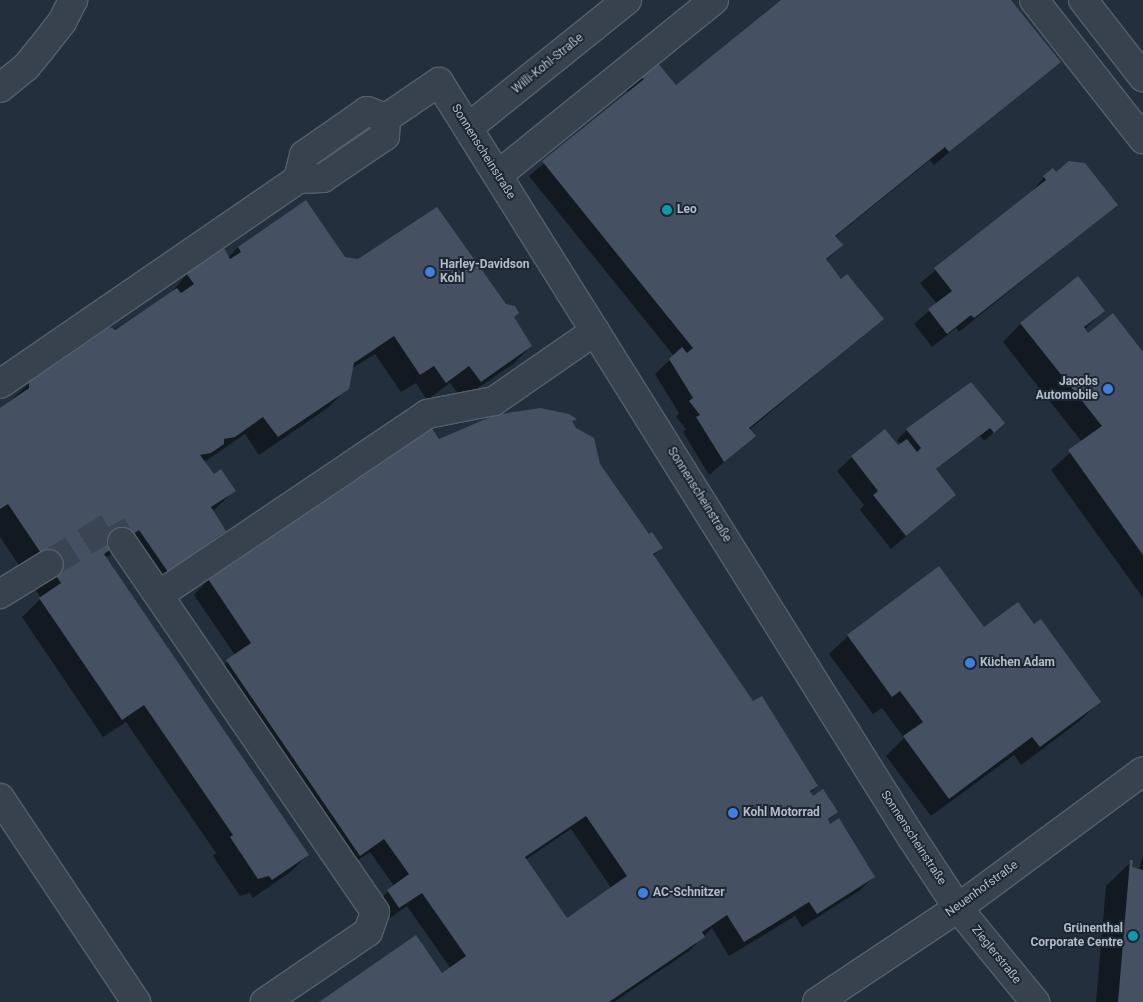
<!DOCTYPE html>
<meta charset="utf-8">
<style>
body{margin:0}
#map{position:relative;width:1143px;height:1002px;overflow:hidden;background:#242f3e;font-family:Roboto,sans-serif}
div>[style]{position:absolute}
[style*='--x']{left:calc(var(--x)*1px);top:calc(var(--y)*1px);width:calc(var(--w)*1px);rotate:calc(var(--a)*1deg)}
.shadow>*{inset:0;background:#0007}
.building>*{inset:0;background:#455162}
.minor-tunnel>*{height:28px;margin-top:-14px;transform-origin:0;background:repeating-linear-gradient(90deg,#3a4453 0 28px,transparent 0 42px)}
.roads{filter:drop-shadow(1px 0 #565f6c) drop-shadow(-1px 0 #565f6c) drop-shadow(0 1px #565f6c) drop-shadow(0 -1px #565f6c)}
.minor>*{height:28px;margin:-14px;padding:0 14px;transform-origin:14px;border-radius:14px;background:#38414e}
.dots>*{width:14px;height:14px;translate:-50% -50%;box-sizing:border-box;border:2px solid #1d2633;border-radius:50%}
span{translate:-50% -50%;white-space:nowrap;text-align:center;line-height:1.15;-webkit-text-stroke:4px #1d2633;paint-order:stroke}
.street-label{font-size:12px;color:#b4bcc9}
.poi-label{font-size:12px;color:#b4bcc9;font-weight:700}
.left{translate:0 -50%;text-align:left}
.right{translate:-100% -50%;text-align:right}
</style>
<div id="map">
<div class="shadow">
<div style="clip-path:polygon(783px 0,1010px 0,1059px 61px,934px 165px,930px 160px,835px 237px,842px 245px,826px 261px,841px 280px,882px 319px,749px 430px,754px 436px,709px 475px,683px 432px,686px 429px,676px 417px,679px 413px,655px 374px,674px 356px,529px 176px,629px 93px,626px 90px,640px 76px,676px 87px)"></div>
<div style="clip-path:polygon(1055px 174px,1116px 205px,959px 332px,956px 328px,932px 347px,914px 324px,937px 304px,920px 283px,1031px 193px,1044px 177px)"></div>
<div style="clip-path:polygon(238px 247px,344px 258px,513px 318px,531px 346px,513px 364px,462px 399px,450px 383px,427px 400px,416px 383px,401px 392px,375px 354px,351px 369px,347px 388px,329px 407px,259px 455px,245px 434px,204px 462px,213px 476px,234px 491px,212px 512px,225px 531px,206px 549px,149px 590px,121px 547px,105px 558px,308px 855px,289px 873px,253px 898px,250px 893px,240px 896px,213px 856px,216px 853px,126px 722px,103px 737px,22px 617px,41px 598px,0 537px,0 410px,30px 383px,170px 294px,187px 274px,228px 258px)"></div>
<div style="clip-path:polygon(1103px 311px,1084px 330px,1088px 335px,1143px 354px,1143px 598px,1051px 470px,1082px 442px,1003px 342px,1021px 323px)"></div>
<div style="clip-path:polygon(971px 383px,994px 432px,984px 441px,980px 436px,935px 470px,954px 495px,891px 549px,860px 510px,864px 505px,837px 471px,852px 457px,901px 445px,897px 440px,907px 430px)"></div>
<div style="clip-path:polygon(evenodd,571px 422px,649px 536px,662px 547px,653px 556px,753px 703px,817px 786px,810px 793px,812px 798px,837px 812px,827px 821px,874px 877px,859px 891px,802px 927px,795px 916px,729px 956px,712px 928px,689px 951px,614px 1002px,320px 1002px,442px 975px,451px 969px,407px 906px,384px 922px,373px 906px,394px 886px,370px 852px,345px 869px,213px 675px,235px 655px,194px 595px,208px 580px,431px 429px,439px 441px,571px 422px,571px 829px,612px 889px,566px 920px,525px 860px,571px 829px)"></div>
<div style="clip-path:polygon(939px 568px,984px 629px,1033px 626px,1100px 701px,1081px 720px,1021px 765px,1014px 755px,931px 816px,886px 756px,904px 738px,882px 708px,873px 714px,829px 654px,848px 636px)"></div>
<div style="clip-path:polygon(1143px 855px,1143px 1002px,1096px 1002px,1106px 886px,1131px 862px,1130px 868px,1139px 870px)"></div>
</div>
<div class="building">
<div style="clip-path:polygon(781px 0,1011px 0,1061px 62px,949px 152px,945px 147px,835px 236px,843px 245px,826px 259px,841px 279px,847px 274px,884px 319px,749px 428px,756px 436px,724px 462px,696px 417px,700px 415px,689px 401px,693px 398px,669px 359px,682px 347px,687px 353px,693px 348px,542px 161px,644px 79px,640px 75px,656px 61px,676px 85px)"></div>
<div style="clip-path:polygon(1069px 161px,1085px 163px,1118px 205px,974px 318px,971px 315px,947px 334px,928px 309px,952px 291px,934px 268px,1046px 180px,1043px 176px,1053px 168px,1056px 172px)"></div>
<div style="clip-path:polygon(306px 200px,345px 257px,358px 259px,437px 207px,506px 304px,515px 306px,519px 313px,514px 317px,532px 346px,481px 382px,469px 366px,446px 383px,434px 366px,420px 375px,394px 336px,354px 363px,349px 389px,278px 437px,263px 417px,235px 437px,224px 439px,224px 444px,211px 453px,200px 455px,214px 474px,221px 469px,236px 491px,211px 507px,226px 531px,168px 572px,139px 530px,104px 554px,309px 855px,272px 880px,269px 876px,258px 879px,230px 837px,233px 835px,144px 705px,122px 720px,39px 598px,61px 583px,8px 504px,0 509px,0 408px,29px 388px,29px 382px,110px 327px,115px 330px,177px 288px,181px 293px,194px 284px,186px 273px,224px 248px,230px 259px,241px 252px,238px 247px)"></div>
<div style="clip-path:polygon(1078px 276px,1105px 311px,1084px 327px,1088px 333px,1113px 313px,1143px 352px,1143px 555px,1068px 450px,1102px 426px,1020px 323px)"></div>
<div style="clip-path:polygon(971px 382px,1005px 423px,994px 433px,990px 428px,936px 469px,956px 495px,906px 536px,873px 495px,878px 491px,851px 456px,885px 429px,898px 445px,907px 439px,917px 452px,921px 448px,906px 429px)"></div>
<div style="clip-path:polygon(evenodd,540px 408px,569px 414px,577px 419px,572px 421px,576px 428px,594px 438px,600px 464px,649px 534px,652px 532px,663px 548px,653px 554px,753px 701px,762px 696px,818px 786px,810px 791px,813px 796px,823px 789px,838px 812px,828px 819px,830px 824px,839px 818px,875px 877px,817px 914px,809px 902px,744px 942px,727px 915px,702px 932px,705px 937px,609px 1002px,319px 1002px,416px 935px,442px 973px,466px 956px,422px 893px,399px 908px,387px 890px,409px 874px,384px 839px,360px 856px,226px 660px,251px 643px,208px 579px,431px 427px,439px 439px,495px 415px,540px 408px,586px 816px,627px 876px,567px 918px,525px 857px,586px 816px)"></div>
<div style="clip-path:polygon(939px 566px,984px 627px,1018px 602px,1034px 624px,1041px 619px,1101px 702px,1040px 747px,1032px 737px,949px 799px,903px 736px,923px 722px,900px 691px,892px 697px,847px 635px)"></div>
<div style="clip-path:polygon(1130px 860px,1133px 860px,1132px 867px,1143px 870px,1143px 1002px,1118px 1002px)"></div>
</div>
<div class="minor-tunnel">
<div style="--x:49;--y:564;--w:74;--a:-31.8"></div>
<div style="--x:112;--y:525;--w:20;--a:60"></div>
</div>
<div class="roads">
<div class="minor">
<div style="--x:1034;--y:0;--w:177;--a:51.9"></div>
<div style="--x:1083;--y:0;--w:98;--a:52.1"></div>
<div style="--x:0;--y:88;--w:33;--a:-39"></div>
<div style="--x:26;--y:67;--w:22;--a:-51"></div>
<div style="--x:40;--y:50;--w:36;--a:-52"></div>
<div style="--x:62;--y:22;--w:25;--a:-63"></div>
<div style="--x:386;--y:118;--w:64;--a:-34.2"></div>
<div style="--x:439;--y:82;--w:892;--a:57.97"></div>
<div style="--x:912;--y:838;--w:84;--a:56.7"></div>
<div style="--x:958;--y:908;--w:122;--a:50.7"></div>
<div style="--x:469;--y:127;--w:203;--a:-38.8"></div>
<div style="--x:498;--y:175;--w:278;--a:-39"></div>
<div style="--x:298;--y:179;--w:25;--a:-76"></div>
<div style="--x:304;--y:155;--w:77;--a:-34.9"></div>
<div style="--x:367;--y:111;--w:20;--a:20"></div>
<div style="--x:0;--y:384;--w:362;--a:-34.5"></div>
<div style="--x:298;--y:179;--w:25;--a:-2"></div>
<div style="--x:323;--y:178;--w:75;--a:-34.1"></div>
<div style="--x:385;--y:136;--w:18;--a:-87"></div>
<div style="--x:122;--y:542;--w:448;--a:55.6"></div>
<div style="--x:375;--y:912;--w:21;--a:109"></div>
<div style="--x:368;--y:932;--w:125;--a:145.8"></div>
<div style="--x:0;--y:594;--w:57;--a:-31.5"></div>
<div style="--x:159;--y:595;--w:323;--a:-34"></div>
<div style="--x:427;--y:414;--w:68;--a:-11"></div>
<div style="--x:494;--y:401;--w:123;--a:-34.7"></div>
<div style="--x:0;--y:798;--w:245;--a:56.3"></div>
<div style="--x:817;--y:1002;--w:169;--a:-33.7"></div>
<div style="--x:958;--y:908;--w:230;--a:-36.5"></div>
</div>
</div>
<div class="dots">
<div style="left:667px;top:210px;background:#0f9aa8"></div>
<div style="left:430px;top:272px;background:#3f7fe0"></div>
<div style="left:1108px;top:389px;background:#3f7fe0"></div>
<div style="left:970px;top:663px;background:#3f7fe0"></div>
<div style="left:733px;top:813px;background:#3f7fe0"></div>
<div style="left:643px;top:893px;background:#3f7fe0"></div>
<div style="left:1133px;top:936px;background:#0f9aa8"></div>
</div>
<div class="street-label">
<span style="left:548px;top:64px;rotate:-39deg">Willi-Kohl-Straße</span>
<span style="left:483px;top:152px;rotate:58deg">Sonnenscheinstraße</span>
<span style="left:699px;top:495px;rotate:58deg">Sonnenscheinstraße</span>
<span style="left:913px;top:838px;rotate:57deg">Sonnenscheinstraße</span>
<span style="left:982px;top:889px;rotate:-36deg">Neuenhofstraße</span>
<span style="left:996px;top:955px;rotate:51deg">Zieglerstraße</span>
</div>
<div class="poi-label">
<span class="left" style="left:677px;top:210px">Leo</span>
<span class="left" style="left:440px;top:272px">Harley-Davidson<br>Kohl</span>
<span class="right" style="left:1098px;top:389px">Jacobs<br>Automobile</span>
<span class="left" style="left:980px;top:663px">Küchen Adam</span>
<span class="left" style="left:743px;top:813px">Kohl Motorrad</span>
<span class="left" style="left:653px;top:893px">AC-Schnitzer</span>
<span class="right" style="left:1123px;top:936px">Grünenthal<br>Corporate Centre</span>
</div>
</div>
